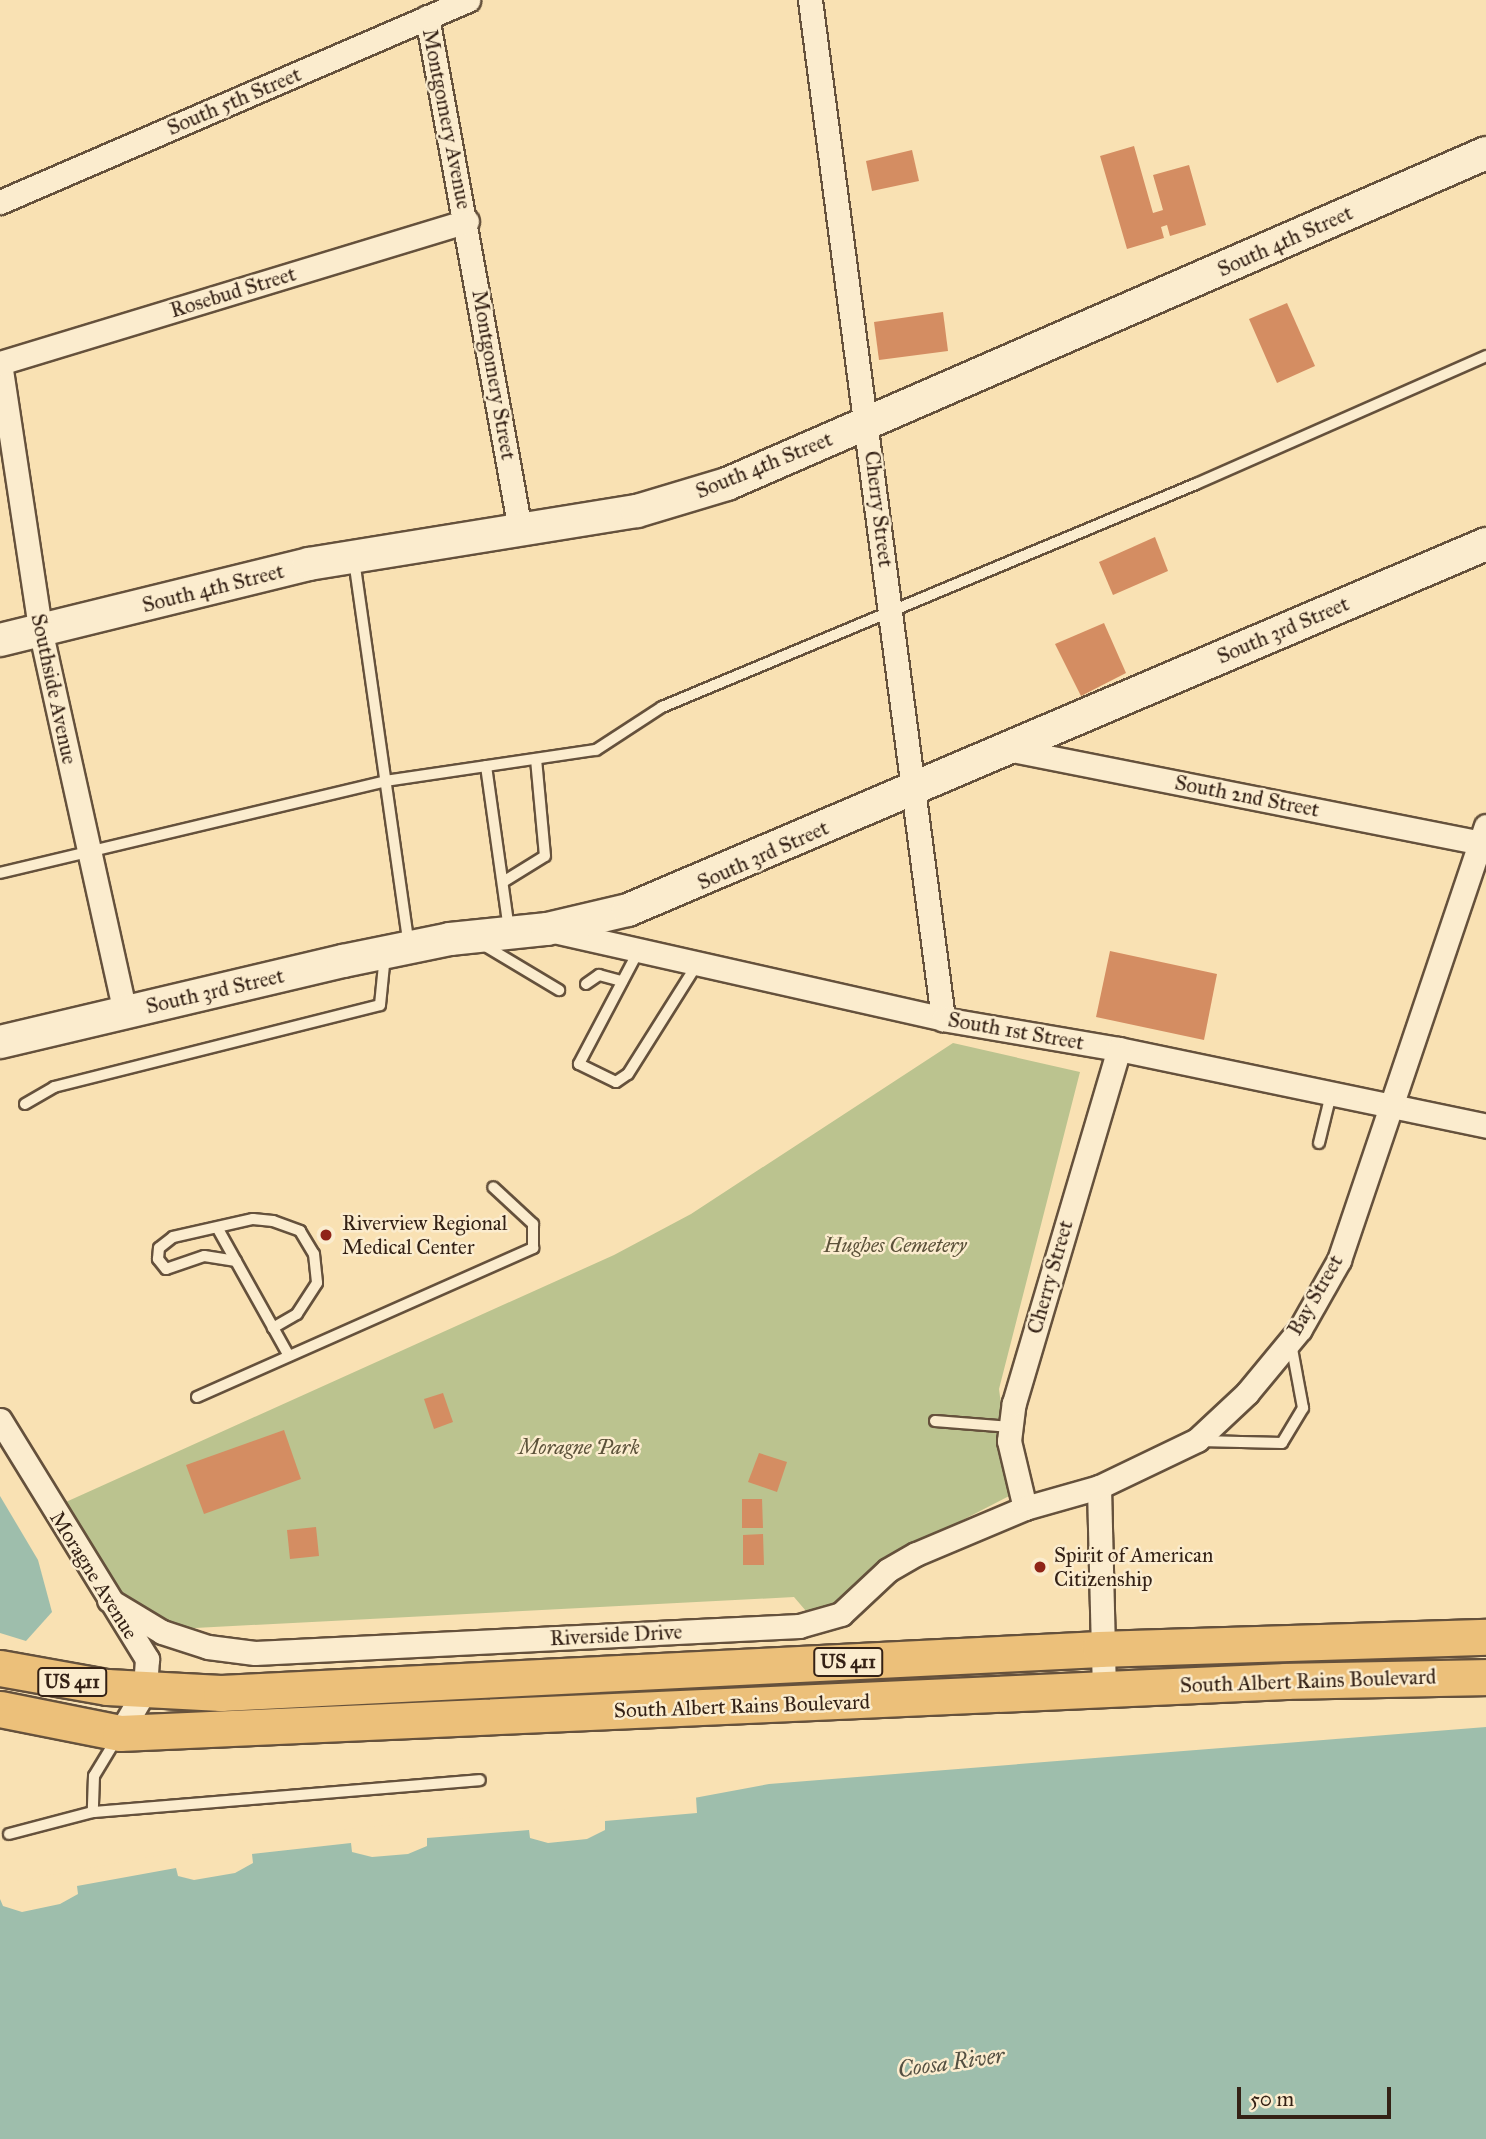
<!DOCTYPE html>
<style>
body{margin:0}
#map{position:relative;width:1486px;height:2139px;overflow:hidden;background:#f9e1b3;font-family:"IM FELL Great Primer",serif}
div>[style]{position:absolute}
[style*='--x']{left:calc(var(--x)*1px);top:calc(var(--y)*1px);width:calc(var(--w)*1px);rotate:calc(var(--a)*1deg)}
.green>*{inset:0;background:#bbc38f}
.water>*{inset:0;background:#9ebeac}
.pier>*{inset:0;background:#f9e1b3}
.building>*{inset:0;background:#d48d62}
.roads{filter:drop-shadow(2px 0 #65513c) drop-shadow(-2px 0 #65513c) drop-shadow(0 2px #65513c) drop-shadow(0 -2px #65513c)}
.lane>*{height:10px;margin:-5px;padding:0 5px;transform-origin:5px;border-radius:5px;background:#fbecce}
.street>*{height:23px;margin:-11.5px;padding:0 11.5px;transform-origin:11.5px;border-radius:11.5px;background:#fbecce}
.secondary>*{height:32px;margin:-16px;padding:0 16px;transform-origin:16px;border-radius:16px;background:#fbecce}
.primary>*{height:35px;margin:-17.5px;padding:0 17.5px;transform-origin:17.5px;border-radius:17.5px;background:#ecc07a}
.dots>*{width:19px;height:19px;translate:-50% -50%;box-sizing:border-box;border:4px solid #fbecce;border-radius:50%}
span{translate:-50% -50%;white-space:nowrap;text-align:center;line-height:1.15;-webkit-text-stroke:5px #fbecce;paint-order:stroke}
.shield-label span{padding:2px 5px;background:#fbecce;border:2px solid;border-radius:5px;-webkit-text-stroke-width:0}
.shield-label{font-size:19px;color:#342115;font-weight:700}
.street-label{font-size:21px;color:#342115}
.poi-label{font-size:21px;color:#342115}
.left{translate:0 -50%;text-align:left}
.park-label{font-size:21px;color:#5c523a;font-style:italic}
.water-label{font-size:23px;color:#545042;font-style:italic}
.scale{position:absolute;left:1237px;top:2087px;width:154px;height:32px;box-sizing:border-box;border:4px solid #342115;border-top:0;padding-left:9px;font-size:21px;line-height:24px;white-space:nowrap;color:#342115;-webkit-text-stroke:5px #fbecce;paint-order:stroke}
</style>
<div id="map">
<div class="green">
<div style="clip-path:polygon(953px 1043px,1080px 1072px,999px 1389px,1013px 1494px,893px 1556px,842px 1603px,817px 1613px,806px 1611px,794px 1597px,176px 1629px,106px 1586px,57px 1506px,614px 1255px,691px 1214px)"></div>
</div>
<div class="water">
<div style="clip-path:polygon(0 1496px,38px 1560px,52px 1612px,26px 1641px,0 1633px)"></div>
<div style="clip-path:polygon(1486px 1727px,1486px 2139px,0 2139px,0 1888px,262px 1839px,694px 1798px,769px 1784px)"></div>
</div>
<div class="pier">
<div style="clip-path:polygon(696px 1797px,697px 1813px,605px 1821px,605px 1830px,587px 1839px,548px 1843px,530px 1838px,529px 1830px,427px 1838px,427px 1846px,408px 1854px,372px 1857px,352px 1852px,351px 1843px,252px 1854px,253px 1863px,235px 1873px,194px 1880px,178px 1876px,176px 1868px,77px 1886px,78px 1894px,60px 1904px,22px 1912px,3px 1906px,0 1899px,0 1884px,261px 1837px)"></div>
</div>
<div class="building">
<div style="clip-path:polygon(1134px 146px,1153px 213px,1163px 210px,1153px 175px,1189px 165px,1206px 225px,1170px 236px,1167px 225px,1161px 227px,1164px 238px,1127px 249px,1100px 156px)"></div>
<div style="clip-path:polygon(912px 150px,919px 181px,872px 191px,866px 161px)"></div>
<div style="clip-path:polygon(1287px 303px,1315px 366px,1277px 383px,1249px 319px)"></div>
<div style="clip-path:polygon(943px 312px,948px 351px,879px 360px,874px 322px)"></div>
<div style="clip-path:polygon(1155px 537px,1168px 571px,1113px 595px,1099px 562px)"></div>
<div style="clip-path:polygon(1104px 623px,1126px 673px,1081px 696px,1055px 644px)"></div>
<div style="clip-path:polygon(1110px 951px,1217px 974px,1204px 1040px,1096px 1017px)"></div>
<div style="clip-path:polygon(443px 1393px,453px 1422px,434px 1429px,424px 1399px)"></div>
<div style="clip-path:polygon(284px 1430px,301px 1479px,204px 1514px,186px 1465px)"></div>
<div style="clip-path:polygon(759px 1453px,787px 1462px,777px 1492px,748px 1482px)"></div>
<div style="clip-path:polygon(742px 1499px,762px 1499px,763px 1528px,742px 1528px)"></div>
<div style="clip-path:polygon(316px 1527px,319px 1556px,290px 1559px,287px 1530px)"></div>
<div style="clip-path:polygon(763px 1534px,764px 1565px,743px 1565px,743px 1535px)"></div>
</div>
<div class="roads">
<div class="lane">
<div style="--x:354;--y:560;--w:390;--a:81.9"></div>
<div style="--x:486;--y:766;--w:166;--a:82"></div>
<div style="--x:0;--y:873;--w:396;--a:-13.4"></div>
<div style="--x:385;--y:781;--w:213;--a:-8.4"></div>
<div style="--x:596;--y:750;--w:79;--a:-33.1"></div>
<div style="--x:662;--y:707;--w:579;--a:-22.67"></div>
<div style="--x:1196;--y:484;--w:317;--a:-23.8"></div>
<div style="--x:503;--y:882;--w:49;--a:-31.8"></div>
<div style="--x:545;--y:856;--w:97;--a:-95.3"></div>
<div style="--x:482;--y:944;--w:90;--a:30.9"></div>
<div style="--x:639;--y:950;--w:129;--a:117.8"></div>
<div style="--x:579;--y:1064;--w:41;--a:25.9"></div>
<div style="--x:616;--y:1082;--w:14;--a:-34"></div>
<div style="--x:628;--y:1074;--w:131;--a:-57.8"></div>
<div style="--x:586;--y:984;--w:16;--a:-35"></div>
<div style="--x:599;--y:975;--w:24;--a:15"></div>
<div style="--x:25;--y:1104;--w:34;--a:-30"></div>
<div style="--x:54;--y:1087;--w:336;--a:-14.1"></div>
<div style="--x:380;--y:1005;--w:50;--a:-84.3"></div>
<div style="--x:1319;--y:1143;--w:50;--a:-76.2"></div>
<div style="--x:218;--y:1229;--w:145;--a:60.8"></div>
<div style="--x:236;--y:1261;--w:32;--a:-171"></div>
<div style="--x:204;--y:1256;--w:40;--a:161.1"></div>
<div style="--x:166;--y:1269;--w:13;--a:-129"></div>
<div style="--x:158;--y:1259;--w:11;--a:-85"></div>
<div style="--x:159;--y:1248;--w:18;--a:-38"></div>
<div style="--x:173;--y:1237;--w:82;--a:-12.7"></div>
<div style="--x:253;--y:1219;--w:20;--a:6"></div>
<div style="--x:273;--y:1221;--w:29;--a:20"></div>
<div style="--x:300;--y:1231;--w:27;--a:59"></div>
<div style="--x:314;--y:1254;--w:29;--a:84"></div>
<div style="--x:317;--y:1283;--w:37;--a:123"></div>
<div style="--x:297;--y:1314;--w:28;--a:150"></div>
<div style="--x:197;--y:1397;--w:368;--a:-23.9"></div>
<div style="--x:533;--y:1248;--w:24;--a:-90"></div>
<div style="--x:533;--y:1224;--w:54;--a:-137.2"></div>
<div style="--x:935;--y:1421;--w:76;--a:4.5"></div>
<div style="--x:1200;--y:1441;--w:82;--a:1.4"></div>
<div style="--x:1282;--y:1443;--w:41;--a:-59"></div>
<div style="--x:1303;--y:1408;--w:66;--a:-100.5"></div>
<div style="--x:117;--y:1738;--w:44;--a:121.2"></div>
<div style="--x:94;--y:1776;--w:36;--a:92"></div>
<div style="--x:93;--y:1812;--w:388;--a:-4.7"></div>
<div style="--x:9;--y:1834;--w:87;--a:-14.7"></div>
</div>
<div class="street">
<div style="--x:810;--y:0;--w:1028;--a:82.56"></div>
<div style="--x:427;--y:17;--w:520;--a:79.71"></div>
<div style="--x:0;--y:202;--w:510;--a:-23.35"></div>
<div style="--x:0;--y:363;--w:269;--a:81.4"></div>
<div style="--x:40;--y:629;--w:393;--a:77.5"></div>
<div style="--x:0;--y:363;--w:488;--a:-16.9"></div>
<div style="--x:1007;--y:749;--w:488;--a:11.2"></div>
<div style="--x:554;--y:931;--w:399;--a:12.7"></div>
<div style="--x:943;--y:1019;--w:179;--a:9.7"></div>
<div style="--x:1119;--y:1049;--w:375;--a:11.8"></div>
<div style="--x:0;--y:1420;--w:281;--a:58.4"></div>
<div style="--x:147;--y:1659;--w:31;--a:94"></div>
<div style="--x:145;--y:1690;--w:50;--a:120.2"></div>
<div style="--x:1099;--y:1487;--w:203;--a:88.6"></div>
<div style="--x:1025;--y:1508;--w:69;--a:-103.4"></div>
<div style="--x:1009;--y:1441;--w:38;--a:-83"></div>
<div style="--x:1014;--y:1403;--w:369;--a:-73.5"></div>
<div style="--x:109;--y:1600;--w:62;--a:31.1"></div>
<div style="--x:162;--y:1632;--w:48;--a:18.1"></div>
<div style="--x:208;--y:1647;--w:47;--a:7.3"></div>
<div style="--x:255;--y:1653;--w:545;--a:-2.84"></div>
<div style="--x:799;--y:1626;--w:44;--a:-15.9"></div>
<div style="--x:841;--y:1614;--w:64;--a:-43.1"></div>
<div style="--x:888;--y:1570;--w:32;--a:-30"></div>
<div style="--x:916;--y:1554;--w:118;--a:-22.9"></div>
<div style="--x:1025;--y:1508;--w:77;--a:-15.8"></div>
<div style="--x:1099;--y:1487;--w:109;--a:-25.6"></div>
<div style="--x:1197;--y:1440;--w:69;--a:-43.2"></div>
<div style="--x:1247;--y:1393;--w:83;--a:-50.4"></div>
<div style="--x:1300;--y:1329;--w:79;--a:-60.5"></div>
<div style="--x:1339;--y:1260;--w:458;--a:-71.3"></div>
</div>
<div class="secondary">
<div style="--x:0;--y:640;--w:318;--a:-13.8"></div>
<div style="--x:309;--y:564;--w:332;--a:-9.2"></div>
<div style="--x:637;--y:511;--w:94;--a:-16.7"></div>
<div style="--x:727;--y:484;--w:828;--a:-23.56"></div>
<div style="--x:0;--y:1042;--w:352;--a:-13.3"></div>
<div style="--x:343;--y:961;--w:109;--a:-11.6"></div>
<div style="--x:450;--y:939;--w:98;--a:-5.9"></div>
<div style="--x:547;--y:929;--w:83;--a:-13.2"></div>
<div style="--x:628;--y:910;--w:933;--a:-23.1"></div>
</div>
<div class="primary">
<div style="--x:0;--y:1668;--w:109;--a:10.1"></div>
<div style="--x:107;--y:1687;--w:114;--a:3"></div>
<div style="--x:221;--y:1693;--w:880;--a:-2.87"></div>
<div style="--x:1100;--y:1649;--w:386;--a:-1.8"></div>
<div style="--x:0;--y:1709;--w:122;--a:11.3"></div>
<div style="--x:120;--y:1733;--w:1167;--a:-2.55"></div>
<div style="--x:1286;--y:1681;--w:200;--a:-1.1"></div>
</div>
</div>
<div class="dots">
<div style="left:326px;top:1235px;background:#8f2418"></div>
<div style="left:1040px;top:1567px;background:#8f2418"></div>
</div>
<div class="shield-label">
<span style="left:848px;top:1662px">US 411</span>
<span style="left:72px;top:1682px">US 411</span>
</div>
<div class="street-label">
<span style="left:234px;top:101px;rotate:-23deg">South 5th Street</span>
<span style="left:447px;top:119px;rotate:79deg">Montgomery Avenue</span>
<span style="left:1285px;top:241px;rotate:-24deg">South 4th Street</span>
<span style="left:233px;top:292px;rotate:-17deg">Rosebud Street</span>
<span style="left:494px;top:375px;rotate:80deg">Montgomery Street</span>
<span style="left:764px;top:465px;rotate:-22deg">South 4th Street</span>
<span style="left:879px;top:509px;rotate:83deg">Cherry Street</span>
<span style="left:213px;top:588px;rotate:-14deg">South 4th Street</span>
<span style="left:1283px;top:630px;rotate:-23deg">South 3rd Street</span>
<span style="left:54px;top:689px;rotate:78deg">Southside Avenue</span>
<span style="left:1247px;top:796px;rotate:11deg">South 2nd Street</span>
<span style="left:763px;top:855px;rotate:-24deg">South 3rd Street</span>
<span style="left:215px;top:991px;rotate:-13deg">South 3rd Street</span>
<span style="left:1016px;top:1031px;rotate:10deg">South 1st Street</span>
<span style="left:1050px;top:1277px;rotate:-74deg">Cherry Street</span>
<span style="left:1315px;top:1295px;rotate:-60deg">Bay Street</span>
<span style="left:94px;top:1575px;rotate:58deg">Moragne Avenue</span>
<span style="left:616px;top:1635px;rotate:-3deg">Riverside Drive</span>
<span style="left:1308px;top:1681px;rotate:-2deg">South Albert Rains Boulevard</span>
<span style="left:742px;top:1706px;rotate:-2deg">South Albert Rains Boulevard</span>
</div>
<div class="poi-label">
<span class="left" style="left:342px;top:1235px">Riverview Regional<br>Medical Center</span>
<span class="left" style="left:1054px;top:1567px">Spirit of American<br>Citizenship</span>
</div>
<div class="park-label">
<span style="left:895px;top:1245px">Hughes Cemetery</span>
<span style="left:579px;top:1447px">Moragne Park</span>
</div>
<div class="water-label">
<span style="left:951px;top:2062px;rotate:-8deg">Coosa River</span>
</div>
<div class="scale">50 m</div>
</div>
